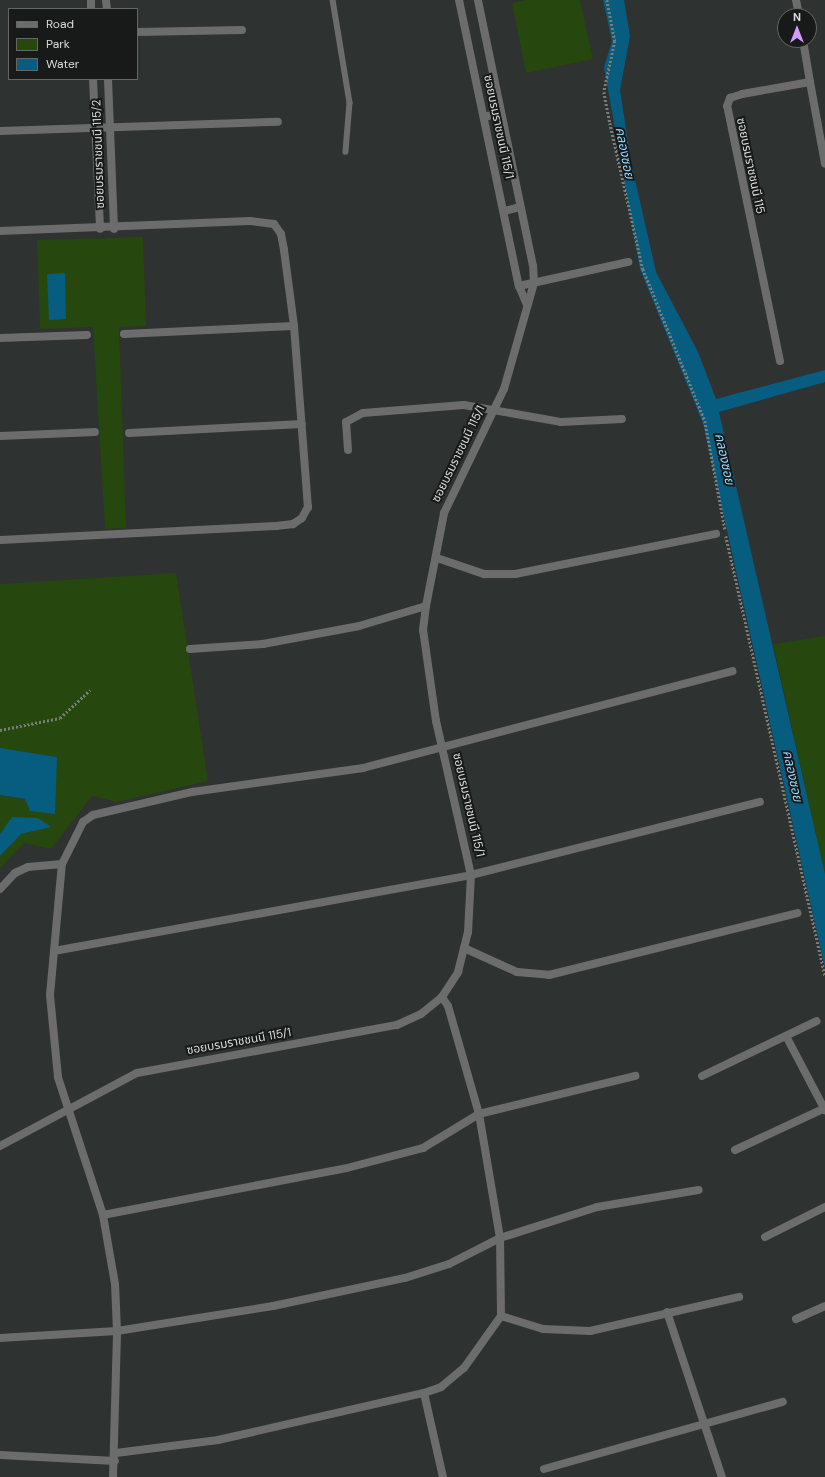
<!DOCTYPE html>
<meta charset="utf-8">
<style>
body{margin:0}
#map{position:relative;width:825px;height:1477px;overflow:hidden;background:#2e3231;font-family:"DM Sans","Noto Sans Thai",sans-serif}
div>[style]{position:absolute}
[style*='--x']{left:calc(var(--x)*1px);top:calc(var(--y)*1px);width:calc(var(--w)*1px);rotate:calc(var(--a)*1deg)}
.green>*{inset:0;background:#26470e}
.water>*{inset:0;background:#075d80}
.path>*{height:2.5px;margin-top:-1.25px;transform-origin:0;background:repeating-linear-gradient(90deg,#7a7d7c 0 2px,transparent 0 4px)}
.service>*{height:5.5px;margin:-2.75px;padding:0 2.75px;transform-origin:2.75px;border-radius:2.75px;background:#6b6c6b}
.minor>*{height:8px;margin:-4px;padding:0 4px;transform-origin:4px;border-radius:4px;background:#6b6c6b}
span{translate:-50% -50%;white-space:nowrap;text-align:center;line-height:1.15;-webkit-text-stroke:4px #181919;paint-order:stroke}
.street-label{font-size:12px;color:#d9dbdb}
.water-label{font-size:13px;color:#91d5fb;font-style:italic}
.legend{position:absolute;left:8px;top:8px;width:130px;height:72px;box-sizing:border-box;background:#181919;border:1px solid #656767;margin:0;padding:5px 7px;list-style:none;font-size:12px;color:#d9dbdb}
.legend li{display:flex;align-items:center;gap:8px;height:20px}
.legend b{width:20px;border:1px solid #656767}
.north{position:absolute;left:777px;top:8px;width:40px;height:40px;box-sizing:border-box;background:#181919;border:1px solid #656767;border-radius:50%;rotate:0deg;font-size:11px;font-weight:700;line-height:16px;text-align:center;color:#d9dbdb}
.north::after{content:'';display:block;margin:auto;width:14px;height:18px;background:#d09dfe;clip-path:polygon(50% 0,100% 100%,50% 72%,0 100%)}
</style>
<div id="map">
<div class="green">
<div style="clip-path:polygon(526px 0,580px 0,593px 59px,526px 73px,512px 3px)"></div>
<div style="clip-path:polygon(143px 237px,146px 326px,119px 327px,126px 528px,105px 529px,93px 327px,40px 329px,37px 240px)"></div>
<div style="clip-path:polygon(176px 573px,208px 781px,117px 802px,92px 796px,51px 849px,24px 843px,0 868px,0 856px,21px 834px,51px 827px,3px 831px,0 834px,0 795px,25px 799px,57px 757px,0 748px,0 584px)"></div>
<div style="clip-path:polygon(825px 636px,825px 874px,773px 644px)"></div>
</div>
<div class="water">
<div style="clip-path:polygon(603px 0,624px 0,630px 36px,620px 90px,631px 162px,656px 272px,698px 352px,716px 399px,825px 370px,825px 382px,719px 412px,825px 874px,825px 968px,703px 423px,640px 269px,604px 67px,612px 41px)"></div>
<div style="clip-path:polygon(65px 273px,66px 319px,49px 320px,47px 274px)"></div>
<div style="clip-path:polygon(0 748px,57px 757px,55px 814px,30px 811px,25px 799px,0 795px)"></div>
<div style="clip-path:polygon(12px 817px,38px 818px,51px 827px,21px 834px,0 856px,0 834px)"></div>
</div>
<div class="path">
<div style="--x:607;--y:0;--w:42;--a:79"></div>
<div style="--x:615;--y:41;--w:52;--a:102.2"></div>
<div style="--x:604;--y:92;--w:32;--a:79"></div>
<div style="--x:610;--y:123;--w:150;--a:77.3"></div>
<div style="--x:643;--y:269;--w:164;--a:67.8"></div>
<div style="--x:705;--y:421;--w:110;--a:79.5"></div>
<div style="--x:726;--y:536;--w:451;--a:77.3"></div>
<div style="--x:0;--y:730;--w:61;--a:-11.3"></div>
<div style="--x:60;--y:718;--w:41;--a:-43"></div>
</div>
<div class="service">
<div style="--x:333;--y:0;--w:104;--a:80.6"></div>
<div style="--x:350;--y:103;--w:49;--a:94.7"></div>
</div>
<div class="minor">
<div style="--x:91;--y:0;--w:9;--a:90"></div>
<div style="--x:106;--y:0;--w:9;--a:84"></div>
<div style="--x:459;--y:0;--w:292;--a:78.2"></div>
<div style="--x:519;--y:286;--w:21;--a:67"></div>
<div style="--x:796;--y:0;--w:16;--a:79"></div>
<div style="--x:137;--y:32;--w:105;--a:-1.1"></div>
<div style="--x:93;--y:79;--w:150;--a:87.3"></div>
<div style="--x:108;--y:79;--w:150;--a:87.7"></div>
<div style="--x:810;--y:82;--w:83;--a:79.6"></div>
<div style="--x:484;--y:117;--w:16;--a:-14"></div>
<div style="--x:0;--y:131;--w:278;--a:-1.9"></div>
<div style="--x:504;--y:211;--w:16;--a:-14"></div>
<div style="--x:0;--y:231;--w:250;--a:-2.3"></div>
<div style="--x:250;--y:221;--w:24;--a:7"></div>
<div style="--x:274;--y:224;--w:12;--a:55"></div>
<div style="--x:281;--y:234;--w:16;--a:79"></div>
<div style="--x:284;--y:250;--w:77;--a:82.5"></div>
<div style="--x:294;--y:326;--w:182;--a:85.6"></div>
<div style="--x:308;--y:507;--w:13;--a:119"></div>
<div style="--x:302;--y:518;--w:11;--a:146"></div>
<div style="--x:293;--y:524;--w:17;--a:173"></div>
<div style="--x:276;--y:526;--w:276;--a:177.1"></div>
<div style="--x:519;--y:286;--w:112;--a:-12.4"></div>
<div style="--x:124;--y:334;--w:170;--a:-2.7"></div>
<div style="--x:0;--y:338;--w:87;--a:-2"></div>
<div style="--x:780;--y:361;--w:260;--a:-101.7"></div>
<div style="--x:727;--y:106;--w:9;--a:-69"></div>
<div style="--x:730;--y:98;--w:13;--a:-18"></div>
<div style="--x:742;--y:94;--w:69;--a:-10"></div>
<div style="--x:810;--y:82;--w:43;--a:-99.5"></div>
<div style="--x:129;--y:433;--w:173;--a:-3"></div>
<div style="--x:0;--y:436;--w:95;--a:-2.4"></div>
<div style="--x:348;--y:450;--w:28;--a:-94"></div>
<div style="--x:346;--y:422;--w:19;--a:-28"></div>
<div style="--x:363;--y:413;--w:101;--a:-4.5"></div>
<div style="--x:464;--y:405;--w:98;--a:9.9"></div>
<div style="--x:561;--y:422;--w:61;--a:-2.8"></div>
<div style="--x:437;--y:558;--w:50;--a:18.8"></div>
<div style="--x:484;--y:574;--w:31;--a:0"></div>
<div style="--x:515;--y:574;--w:205;--a:-11.3"></div>
<div style="--x:190;--y:649;--w:73;--a:-3.9"></div>
<div style="--x:263;--y:644;--w:98;--a:-10.6"></div>
<div style="--x:359;--y:626;--w:70;--a:-16.6"></div>
<div style="--x:0;--y:889;--w:22;--a:-47"></div>
<div style="--x:15;--y:873;--w:14;--a:-25"></div>
<div style="--x:28;--y:867;--w:34;--a:-5"></div>
<div style="--x:464;--y:948;--w:58;--a:24.4"></div>
<div style="--x:517;--y:972;--w:32;--a:5"></div>
<div style="--x:549;--y:975;--w:256;--a:-14"></div>
<div style="--x:54;--y:951;--w:424;--a:-10.3"></div>
<div style="--x:471;--y:875;--w:298;--a:-14.2"></div>
<div style="--x:786;--y:1036;--w:84;--a:62.2"></div>
<div style="--x:702;--y:1076;--w:127;--a:-25.6"></div>
<div style="--x:0;--y:1146;--w:155;--a:-28.1"></div>
<div style="--x:137;--y:1073;--w:264;--a:-10.5"></div>
<div style="--x:397;--y:1025;--w:26;--a:-25"></div>
<div style="--x:421;--y:1014;--w:27;--a:-39"></div>
<div style="--x:442;--y:997;--w:30;--a:-57"></div>
<div style="--x:458;--y:972;--w:41;--a:-76"></div>
<div style="--x:468;--y:932;--w:57;--a:-87"></div>
<div style="--x:471;--y:875;--w:158;--a:-102.8"></div>
<div style="--x:436;--y:721;--w:92;--a:-98.1"></div>
<div style="--x:423;--y:630;--w:24;--a:-83"></div>
<div style="--x:426;--y:606;--w:95;--a:-79"></div>
<div style="--x:444;--y:513;--w:138;--a:-64.2"></div>
<div style="--x:504;--y:389;--w:110;--a:-74.2"></div>
<div style="--x:534;--y:283;--w:17;--a:-93"></div>
<div style="--x:533;--y:266;--w:272;--a:-101.7"></div>
<div style="--x:735;--y:1150;--w:99;--a:-25"></div>
<div style="--x:103;--y:1215;--w:248;--a:-10.9"></div>
<div style="--x:347;--y:1168;--w:79;--a:-14.7"></div>
<div style="--x:423;--y:1148;--w:66;--a:-31.3"></div>
<div style="--x:479;--y:1114;--w:161;--a:-13.7"></div>
<div style="--x:765;--y:1237;--w:67;--a:-26.6"></div>
<div style="--x:667;--y:1312;--w:174;--a:71.6"></div>
<div style="--x:501;--y:1316;--w:44;--a:17.2"></div>
<div style="--x:543;--y:1329;--w:47;--a:2.4"></div>
<div style="--x:590;--y:1331;--w:153;--a:-12.9"></div>
<div style="--x:796;--y:1319;--w:32;--a:-24"></div>
<div style="--x:0;--y:1338;--w:117;--a:-3.4"></div>
<div style="--x:117;--y:1331;--w:158;--a:-9.1"></div>
<div style="--x:273;--y:1306;--w:135;--a:-12"></div>
<div style="--x:405;--y:1278;--w:46;--a:-17.7"></div>
<div style="--x:449;--y:1264;--w:57;--a:-27"></div>
<div style="--x:500;--y:1238;--w:102;--a:-17.7"></div>
<div style="--x:597;--y:1207;--w:103;--a:-9.5"></div>
<div style="--x:424;--y:1393;--w:86;--a:77.3"></div>
<div style="--x:116;--y:1453;--w:103;--a:-7.3"></div>
<div style="--x:218;--y:1440;--w:211;--a:-12.9"></div>
<div style="--x:424;--y:1393;--w:18;--a:-19"></div>
<div style="--x:441;--y:1387;--w:30;--a:-40"></div>
<div style="--x:464;--y:1368;--w:64;--a:-54.6"></div>
<div style="--x:501;--y:1316;--w:78;--a:-90.7"></div>
<div style="--x:500;--y:1238;--w:126;--a:-99.6"></div>
<div style="--x:479;--y:1114;--w:112;--a:-106"></div>
<div style="--x:448;--y:1006;--w:11;--a:-124"></div>
<div style="--x:0;--y:1455;--w:115;--a:3"></div>
<div style="--x:544;--y:1469;--w:248;--a:-15.7"></div>
<div style="--x:113;--y:1477;--w:146;--a:-88.4"></div>
<div style="--x:117;--y:1331;--w:47;--a:-92.4"></div>
<div style="--x:115;--y:1284;--w:70;--a:-99.9"></div>
<div style="--x:103;--y:1215;--w:145;--a:-108.1"></div>
<div style="--x:58;--y:1077;--w:82;--a:-95.6"></div>
<div style="--x:50;--y:995;--w:132;--a:-84.8"></div>
<div style="--x:62;--y:864;--w:47;--a:-63.4"></div>
<div style="--x:83;--y:822;--w:12;--a:-35"></div>
<div style="--x:93;--y:815;--w:102;--a:-13.1"></div>
<div style="--x:192;--y:792;--w:173;--a:-8"></div>
<div style="--x:363;--y:768;--w:382;--a:-14.7"></div>
</div>
<div class="street-label">
<span style="left:498px;top:127px;rotate:78deg">ซอยบรมราชชนนี 115/1</span>
<span style="left:99px;top:154px;rotate:-92deg">ซอยบรมราชชนนี 115/2</span>
<span style="left:750px;top:166px;rotate:78deg">ซอยบรมราชชนนี 115</span>
<span style="left:459px;top:454px;rotate:-64deg">ซอยบรมราชชนนี 115/1</span>
<span style="left:468px;top:805px;rotate:77deg">ซอยบรมราชชนนี 115/1</span>
<span style="left:239px;top:1042px;rotate:-10deg">ซอยบรมราชชนนี 115/1</span>
</div>
<div class="water-label">
<span style="left:624px;top:153px;rotate:79deg">คลองซอย</span>
<span style="left:724px;top:459px;rotate:78deg">คลองซอย</span>
<span style="left:792px;top:776px;rotate:78deg">คลองซอย</span>
</div>
<ul class="legend">
<li><b style="height:5px;background:#6b6c6b"></b>Road</li>
<li><b style="height:11px;background:#26470e"></b>Park</li>
<li><b style="height:11px;background:#075d80"></b>Water</li>
</ul>
<div class="north">N</div>
</div>
